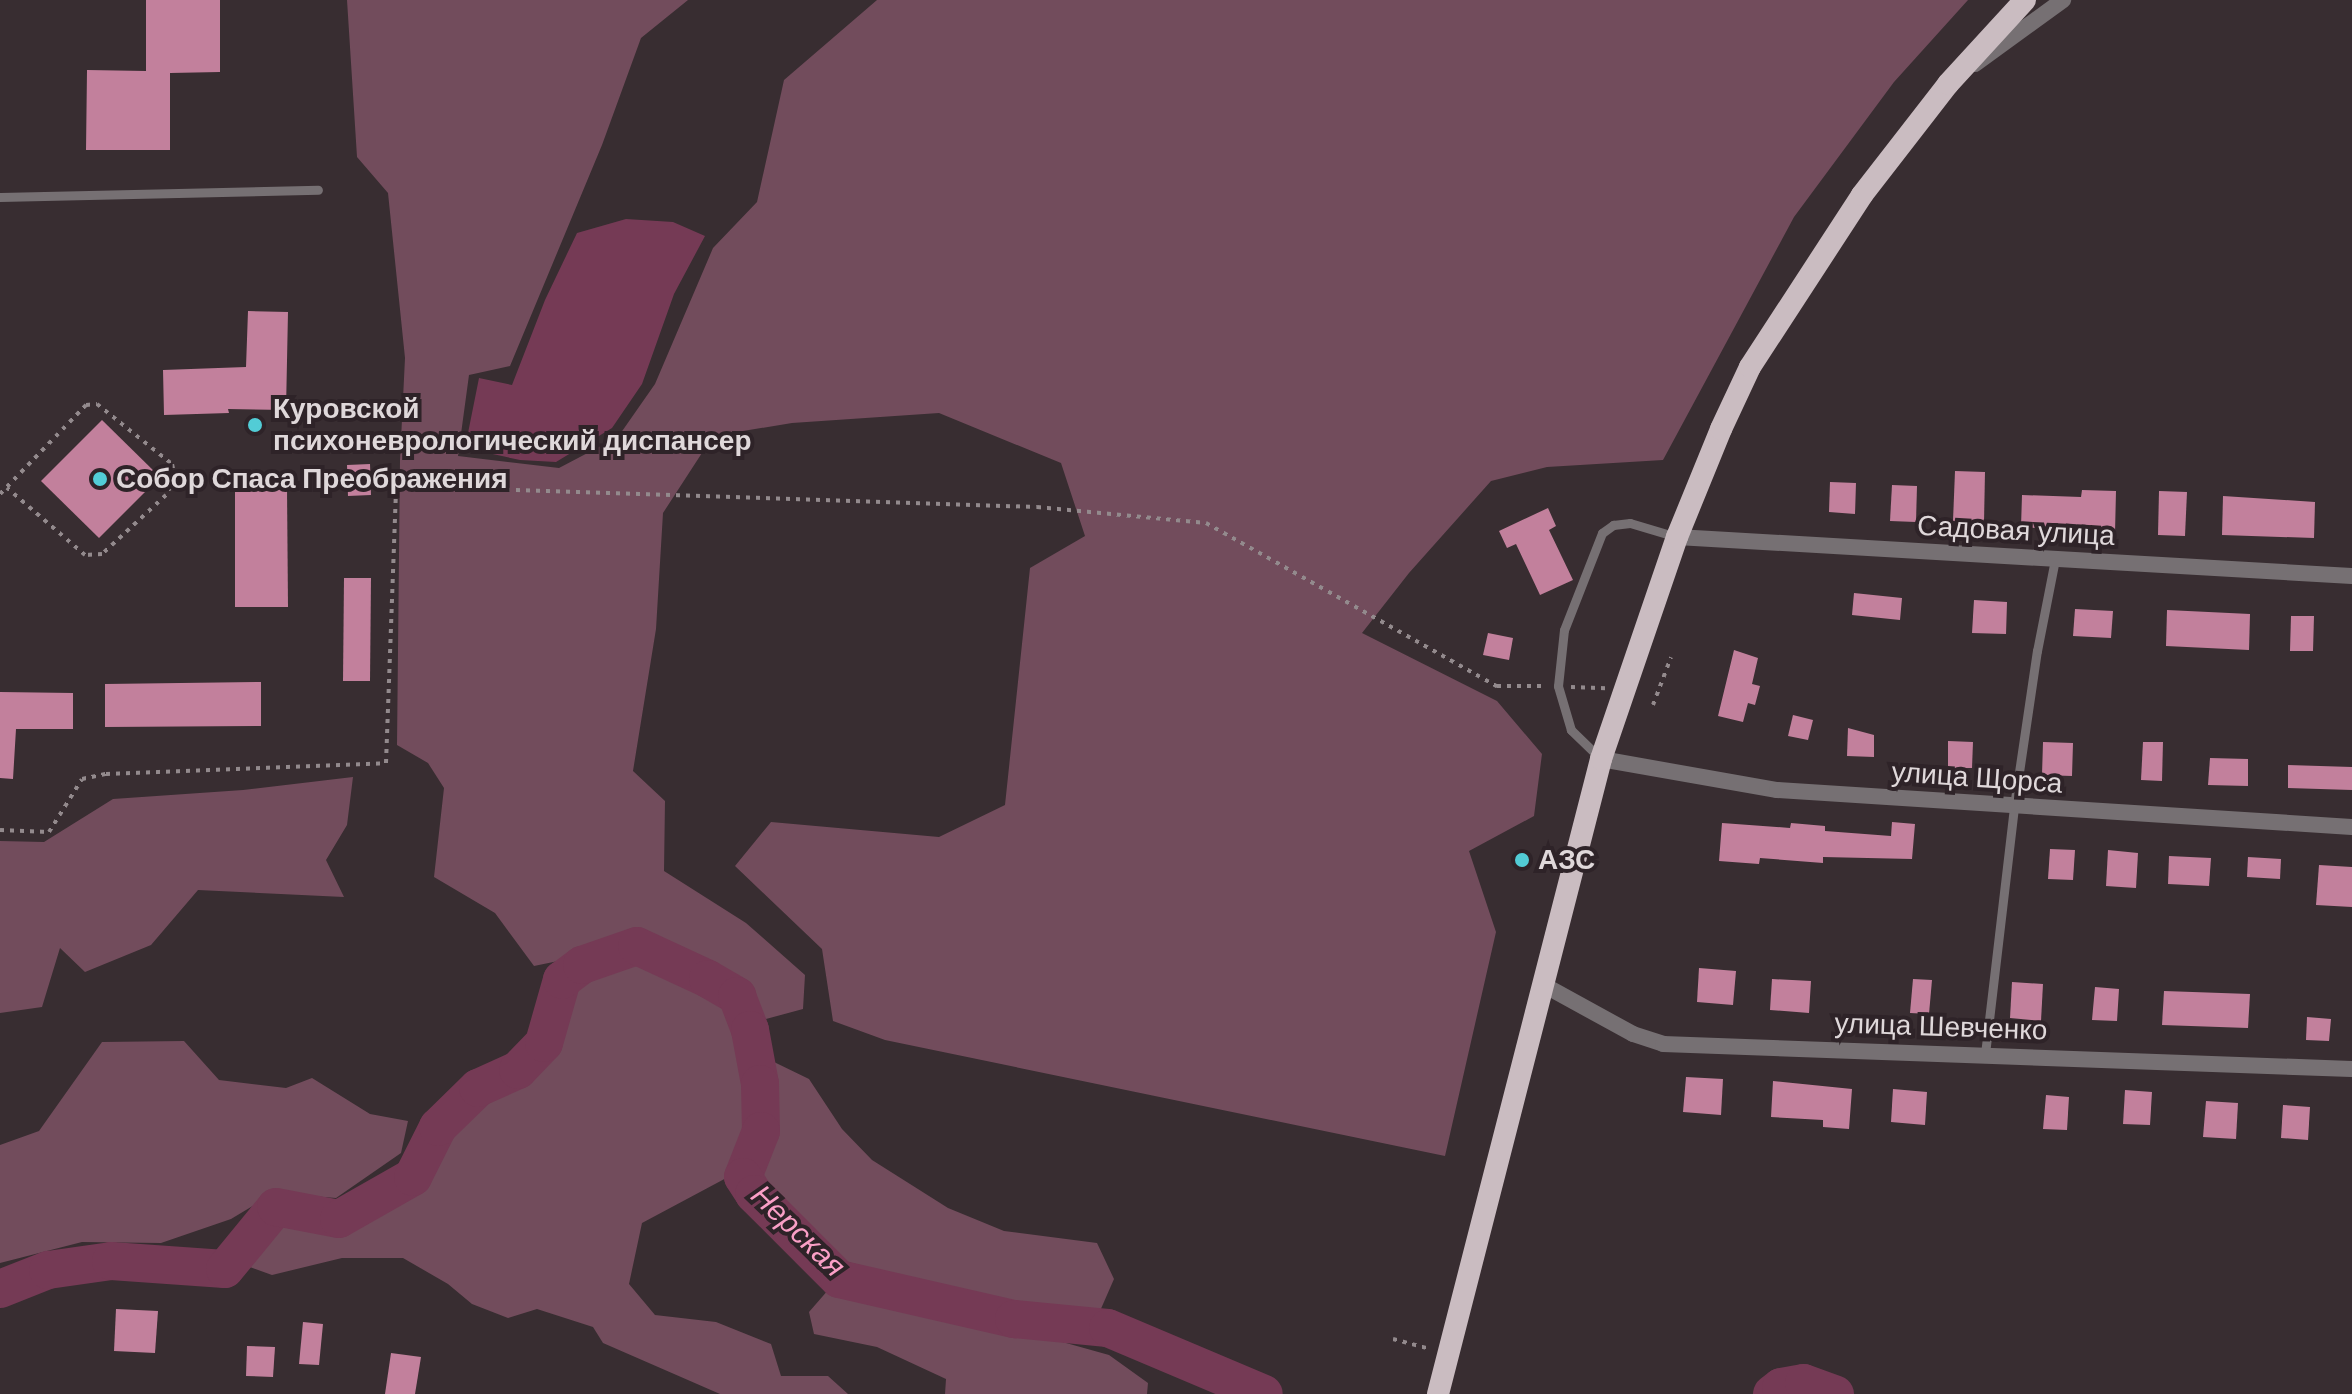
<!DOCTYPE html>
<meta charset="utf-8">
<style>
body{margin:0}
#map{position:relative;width:2352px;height:1394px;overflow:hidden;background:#382d31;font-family:"DM Sans",sans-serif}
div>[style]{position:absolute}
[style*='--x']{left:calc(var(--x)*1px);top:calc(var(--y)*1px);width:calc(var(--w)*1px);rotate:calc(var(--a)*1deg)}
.green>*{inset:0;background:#724c5c}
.water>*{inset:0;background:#753a55}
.river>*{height:38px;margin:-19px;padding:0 19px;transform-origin:19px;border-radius:19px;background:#753a55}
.building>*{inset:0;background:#c2809c}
.path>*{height:4px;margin-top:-2px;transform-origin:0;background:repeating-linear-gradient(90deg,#938a8d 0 4px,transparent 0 10px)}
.service>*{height:9px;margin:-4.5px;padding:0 4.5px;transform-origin:4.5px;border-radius:4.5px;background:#767073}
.minor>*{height:16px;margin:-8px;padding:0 8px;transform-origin:8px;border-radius:8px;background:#767073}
.trunk>*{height:22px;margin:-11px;padding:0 11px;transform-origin:11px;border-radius:11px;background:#cabcc1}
.dots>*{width:22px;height:22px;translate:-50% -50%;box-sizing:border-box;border:4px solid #2e2328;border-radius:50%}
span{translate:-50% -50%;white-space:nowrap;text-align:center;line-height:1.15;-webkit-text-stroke:8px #2e2328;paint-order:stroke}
.poi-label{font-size:28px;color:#dfd8da;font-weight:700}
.left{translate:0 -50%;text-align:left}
.street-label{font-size:28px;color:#dfd8da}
.water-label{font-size:30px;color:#fa9fc6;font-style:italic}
</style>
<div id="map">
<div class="green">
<div style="clip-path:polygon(347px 0,688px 0,641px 38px,602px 145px,510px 366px,469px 375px,458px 456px,559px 468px,618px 437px,655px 384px,713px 248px,757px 202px,784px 80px,877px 0,1968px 0,1894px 82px,1794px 217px,1663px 460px,1547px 467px,1491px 481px,1409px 573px,1362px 633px,1497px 701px,1542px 754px,1534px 816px,1469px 851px,1496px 932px,1445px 1156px,885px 1040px,833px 1021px,822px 949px,735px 866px,771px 822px,939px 837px,1005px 805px,1030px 568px,1085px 536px,1061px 463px,939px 413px,792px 423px,713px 436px,663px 513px,656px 629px,633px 771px,665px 801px,664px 871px,746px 923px,805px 975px,803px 1009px,766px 1019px,740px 989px,628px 933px,563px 960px,534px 966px,495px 913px,434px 877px,444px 788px,428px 763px,397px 745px,400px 460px,405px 358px,388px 193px,357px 157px)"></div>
<div style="clip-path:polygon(353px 777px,347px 825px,326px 860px,344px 897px,198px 890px,151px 945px,85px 972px,60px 948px,42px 1007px,0 1013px,0 841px,44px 842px,113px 799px,243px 790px)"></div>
<div style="clip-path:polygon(637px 960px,728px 1003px,746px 1077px,744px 1130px,730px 1176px,642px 1223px,629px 1284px,655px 1315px,716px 1322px,771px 1344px,781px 1376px,828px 1376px,848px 1394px,720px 1394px,603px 1343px,593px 1327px,537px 1309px,508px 1318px,472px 1304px,448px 1284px,403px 1258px,342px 1258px,272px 1275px,247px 1266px,266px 1235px,286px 1221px,342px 1231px,419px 1185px,446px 1132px,484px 1100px,522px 1083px,544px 1059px,565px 1020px,574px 984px)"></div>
<div style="clip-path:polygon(184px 1041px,219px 1080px,286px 1088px,312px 1078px,370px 1114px,408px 1121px,401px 1153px,336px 1198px,274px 1193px,231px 1219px,161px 1243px,82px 1242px,0 1263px,0 1145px,39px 1131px,102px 1042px)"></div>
<div style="clip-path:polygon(774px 1062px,809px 1079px,842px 1129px,872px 1160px,948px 1208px,1004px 1231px,1097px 1243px,1114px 1279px,1100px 1311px,1027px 1308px,844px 1261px,767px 1191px,755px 1171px,774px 1140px)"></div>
<div style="clip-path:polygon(829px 1289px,1016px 1329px,1109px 1355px,1148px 1383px,1147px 1394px,945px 1394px,946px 1379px,877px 1347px,814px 1334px,809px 1312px)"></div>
</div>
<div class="water">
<div style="clip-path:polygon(626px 219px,673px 222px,705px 236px,674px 294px,642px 384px,612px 428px,556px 462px,520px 460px,465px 448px,479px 378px,512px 385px,545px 300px,577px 233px)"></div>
</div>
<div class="river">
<div style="--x:0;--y:1289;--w:52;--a:-21.6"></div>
<div style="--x:48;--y:1270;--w:64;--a:-8.1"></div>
<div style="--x:111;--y:1261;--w:114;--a:4"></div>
<div style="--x:225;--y:1269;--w:80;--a:-50.6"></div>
<div style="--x:276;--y:1207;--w:64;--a:10.8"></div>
<div style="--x:339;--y:1219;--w:85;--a:-29.6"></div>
<div style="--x:413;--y:1177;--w:56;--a:-63.4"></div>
<div style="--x:438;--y:1127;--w:56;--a:-44.3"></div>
<div style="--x:478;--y:1088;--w:44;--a:-24.2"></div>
<div style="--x:518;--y:1070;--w:37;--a:-46"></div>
<div style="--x:544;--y:1043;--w:66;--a:-74.1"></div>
<div style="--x:562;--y:980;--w:25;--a:-37"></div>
<div style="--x:582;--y:965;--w:58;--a:-19.1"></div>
<div style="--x:637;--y:946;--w:78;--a:24.9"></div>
<div style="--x:708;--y:979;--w:34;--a:30"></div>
<div style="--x:737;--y:996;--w:36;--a:69"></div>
<div style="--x:750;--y:1030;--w:55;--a:79.5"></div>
<div style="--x:760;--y:1084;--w:47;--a:88.8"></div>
<div style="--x:761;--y:1131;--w:49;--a:111.4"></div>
<div style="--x:743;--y:1177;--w:20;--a:57"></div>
<div style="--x:754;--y:1194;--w:120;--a:45"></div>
<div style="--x:839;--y:1279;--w:180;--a:12.9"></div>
<div style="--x:1014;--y:1319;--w:94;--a:5.5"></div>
<div style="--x:1108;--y:1328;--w:169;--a:22.9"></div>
<div style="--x:1772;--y:1394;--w:11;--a:-38"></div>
<div style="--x:1781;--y:1387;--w:23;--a:-10"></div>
<div style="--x:1804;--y:1383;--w:33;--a:20"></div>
</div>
<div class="building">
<div style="clip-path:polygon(146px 0,220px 0,220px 72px,170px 73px,170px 150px,86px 150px,87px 70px,146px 71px)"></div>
<div style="clip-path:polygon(248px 311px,288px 312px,286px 410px,228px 409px,229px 413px,164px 415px,163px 370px,246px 367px)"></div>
<div style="clip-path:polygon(102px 420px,160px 477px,99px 538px,41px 481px)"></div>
<div style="clip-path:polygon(370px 464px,371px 495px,348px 496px,347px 465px)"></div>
<div style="clip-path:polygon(1955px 471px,1985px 472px,1984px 522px,1953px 521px)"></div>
<div style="clip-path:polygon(1830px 482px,1856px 483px,1855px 514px,1829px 512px)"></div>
<div style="clip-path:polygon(1892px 485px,1917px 486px,1916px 522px,1890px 521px)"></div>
<div style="clip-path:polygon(287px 488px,288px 607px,235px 607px,235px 489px)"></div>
<div style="clip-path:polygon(2082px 490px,2116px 491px,2115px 533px,2021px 527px,2022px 495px,2081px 497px)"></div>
<div style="clip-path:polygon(2159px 491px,2187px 492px,2185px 536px,2158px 535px)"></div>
<div style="clip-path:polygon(2223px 496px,2315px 502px,2314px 538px,2222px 535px)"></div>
<div style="clip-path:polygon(1548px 508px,1556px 526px,1549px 530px,1573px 580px,1540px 595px,1516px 544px,1507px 548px,1499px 531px)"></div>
<div style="clip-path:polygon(344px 578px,371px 578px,370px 681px,343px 681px)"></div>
<div style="clip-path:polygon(1854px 593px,1902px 598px,1900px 620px,1852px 615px)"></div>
<div style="clip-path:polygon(1974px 600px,2007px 602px,2006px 634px,1972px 633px)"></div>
<div style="clip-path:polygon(2075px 609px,2113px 611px,2111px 638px,2073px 636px)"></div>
<div style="clip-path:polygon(2167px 610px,2250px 614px,2249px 650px,2166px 646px)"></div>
<div style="clip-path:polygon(2291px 616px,2314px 616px,2313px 651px,2290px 651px)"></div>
<div style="clip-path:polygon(1488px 633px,1513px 638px,1509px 660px,1483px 655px)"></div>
<div style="clip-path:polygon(1734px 650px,1758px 658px,1752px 684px,1760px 686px,1755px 705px,1748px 703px,1743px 722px,1718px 716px)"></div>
<div style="clip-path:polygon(261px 682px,261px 726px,105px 727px,105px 684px)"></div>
<div style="clip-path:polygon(0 692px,73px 693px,73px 729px,16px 729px,13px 779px,0 778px)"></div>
<div style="clip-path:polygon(1793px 715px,1813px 720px,1808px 740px,1788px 736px)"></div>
<div style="clip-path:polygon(1848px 728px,1874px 735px,1874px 757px,1847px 756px)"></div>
<div style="clip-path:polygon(1948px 741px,1973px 742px,1972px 768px,1948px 768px)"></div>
<div style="clip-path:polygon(2043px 742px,2073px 743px,2072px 776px,2042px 775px)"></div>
<div style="clip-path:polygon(2143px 742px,2163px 742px,2162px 781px,2141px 780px)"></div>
<div style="clip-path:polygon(2210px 758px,2248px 759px,2248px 786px,2208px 785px)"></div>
<div style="clip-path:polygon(2288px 765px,2352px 767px,2352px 790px,2288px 788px)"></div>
<div style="clip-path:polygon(1892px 822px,1915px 824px,1912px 859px,1823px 857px,1823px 863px,1760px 858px,1759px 864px,1719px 861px,1722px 823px,1790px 828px,1791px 823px,1825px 826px,1825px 831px,1891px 836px)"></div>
<div style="clip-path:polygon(2050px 849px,2075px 850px,2073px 880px,2048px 879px)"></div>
<div style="clip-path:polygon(2108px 850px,2138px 853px,2136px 888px,2106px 886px)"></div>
<div style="clip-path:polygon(2169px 856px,2211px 858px,2209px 886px,2168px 884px)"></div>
<div style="clip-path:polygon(2248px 857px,2281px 859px,2280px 879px,2247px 877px)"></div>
<div style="clip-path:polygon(2319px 865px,2352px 867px,2352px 907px,2316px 905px)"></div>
<div style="clip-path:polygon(1699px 968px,1736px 971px,1733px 1005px,1697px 1002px)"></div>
<div style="clip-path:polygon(1772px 979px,1811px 981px,1809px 1013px,1770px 1010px)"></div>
<div style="clip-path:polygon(1913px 979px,1932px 980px,1929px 1014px,1910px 1013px)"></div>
<div style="clip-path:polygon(2012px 982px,2043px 984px,2041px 1021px,2010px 1018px)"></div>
<div style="clip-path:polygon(2095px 987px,2119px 989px,2117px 1021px,2092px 1020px)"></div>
<div style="clip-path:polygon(2164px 991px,2250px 994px,2248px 1028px,2162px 1025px)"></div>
<div style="clip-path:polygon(2307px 1017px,2331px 1019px,2329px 1041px,2306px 1040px)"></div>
<div style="clip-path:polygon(1686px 1077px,1723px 1079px,1721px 1115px,1683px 1112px)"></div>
<div style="clip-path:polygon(1773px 1081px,1852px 1089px,1849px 1129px,1823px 1127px,1823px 1120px,1771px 1117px)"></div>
<div style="clip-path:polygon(1893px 1089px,1927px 1092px,1925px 1125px,1891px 1122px)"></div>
<div style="clip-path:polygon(2125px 1090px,2152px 1092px,2150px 1125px,2123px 1124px)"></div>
<div style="clip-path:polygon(2046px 1095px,2069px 1097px,2067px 1130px,2043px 1129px)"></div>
<div style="clip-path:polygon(2206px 1101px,2238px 1103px,2236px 1139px,2203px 1137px)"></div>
<div style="clip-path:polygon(2283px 1105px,2310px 1107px,2308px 1140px,2281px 1138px)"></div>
<div style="clip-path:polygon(116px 1309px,158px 1311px,155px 1353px,114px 1351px)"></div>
<div style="clip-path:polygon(303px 1322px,323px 1324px,319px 1365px,299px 1364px)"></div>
<div style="clip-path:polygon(247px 1346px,275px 1347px,273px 1377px,246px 1376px)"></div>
<div style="clip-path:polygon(391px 1353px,421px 1357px,415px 1394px,385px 1394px)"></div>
</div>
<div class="path">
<div style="--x:0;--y:494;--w:124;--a:-46"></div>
<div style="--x:86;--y:405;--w:11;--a:-5"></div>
<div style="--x:97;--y:404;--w:96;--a:38.7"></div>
<div style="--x:172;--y:464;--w:14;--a:78"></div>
<div style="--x:175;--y:478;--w:19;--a:118"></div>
<div style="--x:166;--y:495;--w:87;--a:137.3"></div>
<div style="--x:102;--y:554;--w:17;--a:177"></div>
<div style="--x:85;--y:555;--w:103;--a:-139.3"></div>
<div style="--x:1571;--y:687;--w:35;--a:2"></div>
<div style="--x:1653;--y:705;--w:51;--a:-69.4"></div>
<div style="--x:0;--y:830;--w:49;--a:2.3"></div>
<div style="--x:49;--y:832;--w:62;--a:-58.1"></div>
<div style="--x:82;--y:779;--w:25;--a:-12"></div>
<div style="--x:106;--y:774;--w:280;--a:-2.2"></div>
<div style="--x:386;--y:763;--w:277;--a:-87.9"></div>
<div style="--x:396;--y:486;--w:641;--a:1.88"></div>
<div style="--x:1037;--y:507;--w:170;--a:5.4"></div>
<div style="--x:1206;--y:523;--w:334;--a:29.3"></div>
<div style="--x:1497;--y:686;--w:49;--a:0"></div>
<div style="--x:1393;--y:1339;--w:38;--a:15"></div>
</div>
<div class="service">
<div style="--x:0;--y:197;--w:318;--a:-1.3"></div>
<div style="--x:1601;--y:759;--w:42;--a:-136"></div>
<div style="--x:1571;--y:730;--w:46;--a:-106.5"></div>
<div style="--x:1558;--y:686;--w:56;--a:-83.9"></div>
<div style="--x:1564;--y:630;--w:104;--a:-68.6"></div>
<div style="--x:1602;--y:533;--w:14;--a:-36"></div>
<div style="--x:1613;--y:525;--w:17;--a:-7"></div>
<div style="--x:1630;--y:523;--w:49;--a:16.6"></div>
<div style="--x:1985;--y:1054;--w:250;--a:-83.3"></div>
<div style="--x:2014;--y:806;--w:157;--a:-81.6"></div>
<div style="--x:2037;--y:651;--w:94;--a:-78.9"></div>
</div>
<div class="minor">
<div style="--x:1975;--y:64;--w:109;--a:-36"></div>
<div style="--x:1677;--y:537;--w:676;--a:3.31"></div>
<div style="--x:1601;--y:759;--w:179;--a:10"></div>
<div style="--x:1777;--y:790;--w:576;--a:3.68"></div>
<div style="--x:1542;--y:984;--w:104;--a:28.8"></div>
<div style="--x:1633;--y:1034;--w:32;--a:18"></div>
<div style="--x:1663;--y:1044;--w:689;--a:2.08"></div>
</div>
<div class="trunk">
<div style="--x:1438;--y:1394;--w:656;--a:-75.6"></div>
<div style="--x:1601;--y:759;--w:235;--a:-71.1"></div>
<div style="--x:1677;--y:537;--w:117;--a:-67.8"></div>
<div style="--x:1721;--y:429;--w:68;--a:-64.9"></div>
<div style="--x:1750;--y:367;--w:205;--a:-56.9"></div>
<div style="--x:1862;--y:195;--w:140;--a:-52.2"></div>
<div style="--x:1948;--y:84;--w:114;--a:-47.5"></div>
</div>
<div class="dots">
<div style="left:255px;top:425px;background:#52ccd6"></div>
<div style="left:100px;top:479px;background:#52ccd6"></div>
<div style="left:1522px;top:860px;background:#52ccd6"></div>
</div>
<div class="poi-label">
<span class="left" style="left:273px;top:425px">Куровской<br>психоневрологический диспансер</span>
<span class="left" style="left:116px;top:479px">Собор Спаса Преображения</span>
<span class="left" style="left:1538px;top:860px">АЗС</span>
</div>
<div class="street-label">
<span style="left:2016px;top:531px;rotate:3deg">Садовая улица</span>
<span style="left:1977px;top:778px;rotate:4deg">улица Щорса</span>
<span style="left:1941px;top:1027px;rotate:2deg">улица Шевченко</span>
</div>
<div class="water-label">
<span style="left:798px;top:1231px;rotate:44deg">Нерская</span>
</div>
</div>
